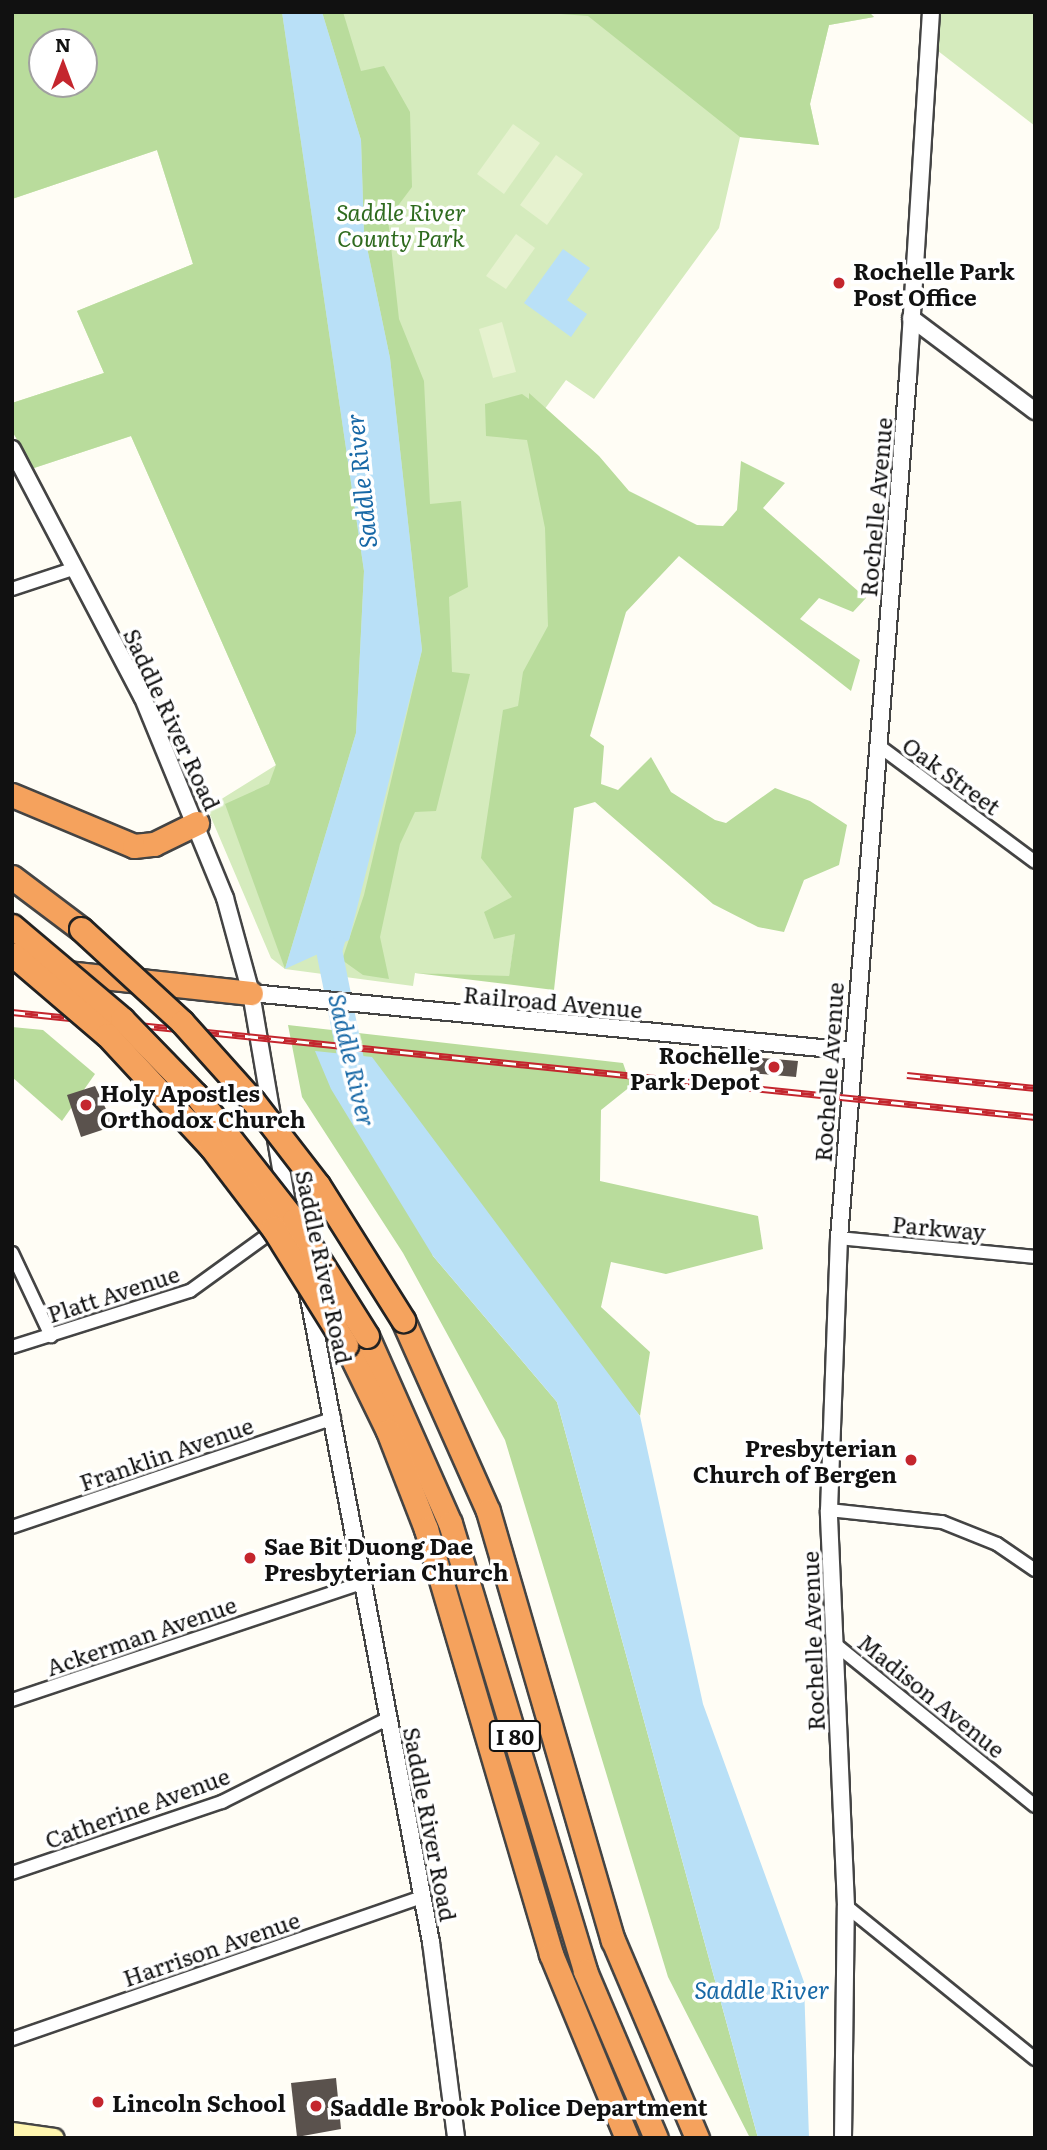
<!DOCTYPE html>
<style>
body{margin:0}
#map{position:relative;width:1047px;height:2150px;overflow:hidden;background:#fffdf5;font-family:Literata,serif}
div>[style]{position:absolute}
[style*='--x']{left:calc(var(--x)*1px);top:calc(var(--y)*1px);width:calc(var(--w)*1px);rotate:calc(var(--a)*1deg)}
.green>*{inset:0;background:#d5ebbd}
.forest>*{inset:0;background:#b9dc9c}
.pitch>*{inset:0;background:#e6f2cf}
.water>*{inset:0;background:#b9e0f7}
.river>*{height:26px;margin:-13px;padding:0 13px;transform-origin:13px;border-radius:13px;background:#b9e0f7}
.building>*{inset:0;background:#5a524d}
.roads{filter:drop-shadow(2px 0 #444) drop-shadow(-2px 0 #444) drop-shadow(0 2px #444) drop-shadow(0 -2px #444)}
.minor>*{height:12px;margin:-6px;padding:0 6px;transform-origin:6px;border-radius:6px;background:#fff}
.tertiary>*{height:16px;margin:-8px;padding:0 8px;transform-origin:8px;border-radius:8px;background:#fff}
.secondary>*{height:18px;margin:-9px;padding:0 9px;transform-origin:9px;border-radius:9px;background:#fff6b0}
.motorway>*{height:23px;margin:-11.5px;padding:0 11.5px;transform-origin:11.5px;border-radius:11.5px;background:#f5a25d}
.rail>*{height:7px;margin-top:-3.5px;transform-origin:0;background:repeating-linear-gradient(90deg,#fff 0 13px,#c4262e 0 26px);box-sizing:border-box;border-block:2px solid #c4262e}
.bridges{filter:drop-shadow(2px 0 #222) drop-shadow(-2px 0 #222) drop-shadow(0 2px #222) drop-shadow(0 -2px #222)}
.motorway-bridge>*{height:23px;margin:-11.5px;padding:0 11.5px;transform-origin:11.5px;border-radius:11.5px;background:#f5a25d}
.dots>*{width:19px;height:19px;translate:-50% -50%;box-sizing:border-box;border:4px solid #fff;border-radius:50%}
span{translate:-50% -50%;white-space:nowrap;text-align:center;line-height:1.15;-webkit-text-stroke:7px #fff;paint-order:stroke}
.shield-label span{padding:2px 5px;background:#fff;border:2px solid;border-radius:5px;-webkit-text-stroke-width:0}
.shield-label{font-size:21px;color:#111;font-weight:700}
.park-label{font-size:23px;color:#2f6b1f;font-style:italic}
.poi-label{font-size:23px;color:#111;font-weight:700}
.left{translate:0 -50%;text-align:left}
.right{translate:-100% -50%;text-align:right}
.street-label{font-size:23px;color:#111}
.water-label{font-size:24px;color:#1768a6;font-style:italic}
.frame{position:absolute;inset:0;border:14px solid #111;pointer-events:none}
.north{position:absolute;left:28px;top:28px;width:70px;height:70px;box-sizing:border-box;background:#fff;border:2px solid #a0a0a0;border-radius:50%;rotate:0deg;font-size:19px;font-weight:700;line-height:28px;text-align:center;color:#111}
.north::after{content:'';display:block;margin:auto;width:24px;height:32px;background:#c4262e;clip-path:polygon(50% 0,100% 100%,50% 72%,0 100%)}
</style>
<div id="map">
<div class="green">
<div style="clip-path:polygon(evenodd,12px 12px,869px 12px,874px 17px,829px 25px,810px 104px,819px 145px,740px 137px,719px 228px,594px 399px,566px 380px,544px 410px,529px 395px,563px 608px,509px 977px,415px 973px,413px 986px,285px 969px,271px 958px,207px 808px,276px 765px,131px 436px,34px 468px,12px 431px,12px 403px,104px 373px,77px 311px,193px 264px,157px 150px,12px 199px,12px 12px,42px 42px,84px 42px,84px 84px,42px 84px,42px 42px)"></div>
<div style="clip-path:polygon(931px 12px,1035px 12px,1035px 126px,929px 44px)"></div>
</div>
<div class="forest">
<div style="clip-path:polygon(evenodd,12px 12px,282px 12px,364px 571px,356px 733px,285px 969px,225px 804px,269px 784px,276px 765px,131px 436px,34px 468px,12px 431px,12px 403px,104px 373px,77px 311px,193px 264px,157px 150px,12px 199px,12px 12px,42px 42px,84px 42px,84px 84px,42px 84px,42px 42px)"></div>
<div style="clip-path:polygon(322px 12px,343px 12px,361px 71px,384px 66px,410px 112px,412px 187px,388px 219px,399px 319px,424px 381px,430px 504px,461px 501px,468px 587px,449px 597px,452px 672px,470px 674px,436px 811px,415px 812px,400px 844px,380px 937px,389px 979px,363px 975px,342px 960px,364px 895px,422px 650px,390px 358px,364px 233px,361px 140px)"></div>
<div style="clip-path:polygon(534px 12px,869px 12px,874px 17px,829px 25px,810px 104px,819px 145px,740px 137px,588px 16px)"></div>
<div style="clip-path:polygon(529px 393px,599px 456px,629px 491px,697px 525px,723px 526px,737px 510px,741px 461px,785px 483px,763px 508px,866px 598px,853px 612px,819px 598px,800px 619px,860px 660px,851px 691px,679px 556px,626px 612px,590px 736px,604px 746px,601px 784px,618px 790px,651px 757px,671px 792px,715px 820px,726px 823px,775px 788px,810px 801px,847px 825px,839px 865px,804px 880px,784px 932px,758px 927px,713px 904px,595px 802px,574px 808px,554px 990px,415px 973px,509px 976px,515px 934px,494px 939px,484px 912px,512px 897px,481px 858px,503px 710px,518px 706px,523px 672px,548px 626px,545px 528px,527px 440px,486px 436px,485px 404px,522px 394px,529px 399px)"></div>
<div style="clip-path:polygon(288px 1025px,623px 1063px,631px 1086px,601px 1110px,600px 1181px,758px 1216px,763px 1249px,666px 1274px,611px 1262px,601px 1307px,650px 1352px,640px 1416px,376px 1086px,433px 1256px,557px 1402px,758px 2138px,750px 2138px,668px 1977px,505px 1440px,403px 1253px,302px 1097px)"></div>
<div style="clip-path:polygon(12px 1027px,43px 1030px,95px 1074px,62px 1121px,12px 1077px)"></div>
</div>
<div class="pitch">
<div style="clip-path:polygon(513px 124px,540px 143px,504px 194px,477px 174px)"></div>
<div style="clip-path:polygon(556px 155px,583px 174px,547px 225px,520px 205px)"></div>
<div style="clip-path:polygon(516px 234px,535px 248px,506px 289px,486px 276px)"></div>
<div style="clip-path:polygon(502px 322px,516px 372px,493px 378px,479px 329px)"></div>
</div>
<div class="water">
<div style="clip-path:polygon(282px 12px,322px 12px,361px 140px,364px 233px,390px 358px,422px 650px,349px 940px,285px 969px,356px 733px,364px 571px)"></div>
<div style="clip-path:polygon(563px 249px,590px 268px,567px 300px,587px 314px,571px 337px,524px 303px)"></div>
<div style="clip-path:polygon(315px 1051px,372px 1057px,640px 1416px,703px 1704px,804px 1982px,809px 2138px,758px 2138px,557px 1402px,433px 1256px,331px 1089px)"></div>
</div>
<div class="river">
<div style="--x:339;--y:916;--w:35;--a:106"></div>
<div style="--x:329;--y:950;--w:143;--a:78.7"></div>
</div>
<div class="building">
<div style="clip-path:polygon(751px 1057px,798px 1061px,796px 1077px,750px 1073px)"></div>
<div style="clip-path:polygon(95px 1086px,114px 1126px,81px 1137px,67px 1095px)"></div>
<div style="clip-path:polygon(336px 2078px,341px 2129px,297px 2137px,291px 2083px)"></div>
</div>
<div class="roads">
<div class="minor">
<div style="--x:12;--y:589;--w:67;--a:-18.2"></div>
<div style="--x:879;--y:746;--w:194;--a:36.6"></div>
<div style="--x:839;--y:1238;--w:197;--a:5.5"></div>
<div style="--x:12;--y:1253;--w:92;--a:64.8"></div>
<div style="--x:12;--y:1347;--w:187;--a:-17.5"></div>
<div style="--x:190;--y:1291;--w:107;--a:-35.9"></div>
<div style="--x:829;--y:1510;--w:114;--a:6.1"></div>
<div style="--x:942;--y:1522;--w:59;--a:21.8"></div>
<div style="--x:997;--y:1544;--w:46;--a:34.4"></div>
<div style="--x:12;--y:1527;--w:340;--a:-18.7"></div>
<div style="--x:835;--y:1644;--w:257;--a:39"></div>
<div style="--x:12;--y:1700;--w:371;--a:-18.5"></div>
<div style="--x:12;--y:1873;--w:222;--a:-18.7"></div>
<div style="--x:222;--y:1802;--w:185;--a:-26.7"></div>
<div style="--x:846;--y:1906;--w:243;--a:39"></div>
<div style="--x:12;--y:2039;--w:435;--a:-19.1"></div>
</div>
<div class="tertiary">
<div style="--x:911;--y:318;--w:155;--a:36.9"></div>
<div style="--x:12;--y:449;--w:281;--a:62.3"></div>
<div style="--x:143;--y:698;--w:216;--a:67.7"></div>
<div style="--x:225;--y:898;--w:98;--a:74.7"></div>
<div style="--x:251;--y:993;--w:220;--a:80.3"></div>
<div style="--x:251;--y:993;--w:604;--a:5.51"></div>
<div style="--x:308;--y:1293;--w:661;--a:79.27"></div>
<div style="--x:431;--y:1942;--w:198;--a:82.7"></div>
<div style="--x:843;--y:2138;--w:232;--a:-89.3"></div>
<div style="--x:846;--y:1906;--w:396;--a:-92.5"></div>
<div style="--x:829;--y:1510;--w:272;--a:-87.9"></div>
<div style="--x:839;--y:1238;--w:864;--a:-85.42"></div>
<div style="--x:908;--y:377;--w:366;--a:-86.4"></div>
</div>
<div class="secondary">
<div style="--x:12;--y:2132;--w:43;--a:7.9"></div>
</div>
<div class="motorway">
<div style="--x:12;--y:795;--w:132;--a:22.7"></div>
<div style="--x:134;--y:846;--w:20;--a:-6"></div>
<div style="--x:154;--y:844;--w:48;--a:-26"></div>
<div style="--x:12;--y:877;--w:86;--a:37"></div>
<div style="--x:57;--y:972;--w:195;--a:6.2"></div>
<div style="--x:403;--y:1320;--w:209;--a:66"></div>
<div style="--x:488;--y:1511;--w:447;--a:73.8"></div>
<div style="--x:613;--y:1940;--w:215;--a:67"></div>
<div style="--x:367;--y:1336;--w:205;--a:66.1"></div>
<div style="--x:450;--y:1523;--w:468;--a:73.2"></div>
<div style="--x:585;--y:1971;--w:181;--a:67"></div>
<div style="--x:346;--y:1345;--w:96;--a:64"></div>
<div style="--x:388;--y:1431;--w:105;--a:68.8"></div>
<div style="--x:426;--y:1529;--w:443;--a:73.6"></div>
<div style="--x:551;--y:1954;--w:199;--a:67.6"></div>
</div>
</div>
<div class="rail">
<div style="--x:12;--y:1012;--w:1028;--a:5.86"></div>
<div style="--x:907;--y:1075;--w:129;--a:5.8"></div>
</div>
<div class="bridges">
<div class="motorway-bridge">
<div style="--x:12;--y:926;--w:144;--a:40.2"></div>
<div style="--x:122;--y:1019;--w:106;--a:45.8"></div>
<div style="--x:196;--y:1095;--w:159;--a:51.9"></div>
<div style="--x:294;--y:1220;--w:137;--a:57.8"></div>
<div style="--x:81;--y:929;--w:137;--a:42.6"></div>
<div style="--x:182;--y:1022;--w:106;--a:48.1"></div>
<div style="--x:253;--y:1101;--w:106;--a:52.3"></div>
<div style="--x:318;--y:1185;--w:160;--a:57.8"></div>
<div style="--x:12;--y:954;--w:125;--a:40.5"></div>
<div style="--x:107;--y:1035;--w:153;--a:47.1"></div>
<div style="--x:211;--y:1147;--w:102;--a:52.6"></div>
<div style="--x:273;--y:1228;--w:138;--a:58"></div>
</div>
</div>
<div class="dots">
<div style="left:839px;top:283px;background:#c4262e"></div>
<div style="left:774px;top:1067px;background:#c4262e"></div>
<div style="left:86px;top:1105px;background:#c4262e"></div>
<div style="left:911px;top:1460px;background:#c4262e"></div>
<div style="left:250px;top:1558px;background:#c4262e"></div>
<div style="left:98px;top:2102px;background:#c4262e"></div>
<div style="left:316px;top:2106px;background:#c4262e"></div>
</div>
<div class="shield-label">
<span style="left:515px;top:1736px">I 80</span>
</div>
<div class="park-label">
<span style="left:401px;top:224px">Saddle River<br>County Park</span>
</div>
<div class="poi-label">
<span class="left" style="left:853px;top:283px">Rochelle Park<br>Post Office</span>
<span class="right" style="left:760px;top:1067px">Rochelle<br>Park Depot</span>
<span class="left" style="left:100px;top:1105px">Holy Apostles<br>Orthodox Church</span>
<span class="right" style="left:897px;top:1460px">Presbyterian<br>Church of Bergen</span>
<span class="left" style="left:264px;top:1558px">Sae Bit Duong Dae<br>Presbyterian Church</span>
<span class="left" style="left:112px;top:2102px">Lincoln School</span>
<span class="left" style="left:330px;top:2106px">Saddle Brook Police Department</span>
</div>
<div class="street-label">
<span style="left:875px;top:507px;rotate:-85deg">Rochelle Avenue</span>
<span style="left:173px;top:719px;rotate:65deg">Saddle River Road</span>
<span style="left:952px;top:775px;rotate:36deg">Oak Street</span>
<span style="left:553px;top:1001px;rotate:5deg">Railroad Avenue</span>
<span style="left:828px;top:1072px;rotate:-86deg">Rochelle Avenue</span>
<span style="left:939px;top:1227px;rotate:5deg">Parkway</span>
<span style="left:325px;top:1267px;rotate:78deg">Saddle River Road</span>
<span style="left:113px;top:1293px;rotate:-18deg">Platt Avenue</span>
<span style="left:166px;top:1453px;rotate:-19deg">Franklin Avenue</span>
<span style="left:141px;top:1635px;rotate:-19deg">Ackerman Avenue</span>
<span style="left:812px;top:1641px;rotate:-92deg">Rochelle Avenue</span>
<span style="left:932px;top:1695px;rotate:39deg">Madison Avenue</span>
<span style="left:137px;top:1807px;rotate:-20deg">Catherine Avenue</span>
<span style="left:431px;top:1824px;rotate:79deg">Saddle River Road</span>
<span style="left:211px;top:1948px;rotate:-19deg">Harrison Avenue</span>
</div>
<div class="water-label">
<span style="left:360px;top:481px;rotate:-96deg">Saddle River</span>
<span style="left:353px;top:1060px;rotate:77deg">Saddle River</span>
<span style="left:762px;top:1989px">Saddle River</span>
</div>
<div class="frame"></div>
<div class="north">N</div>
</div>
